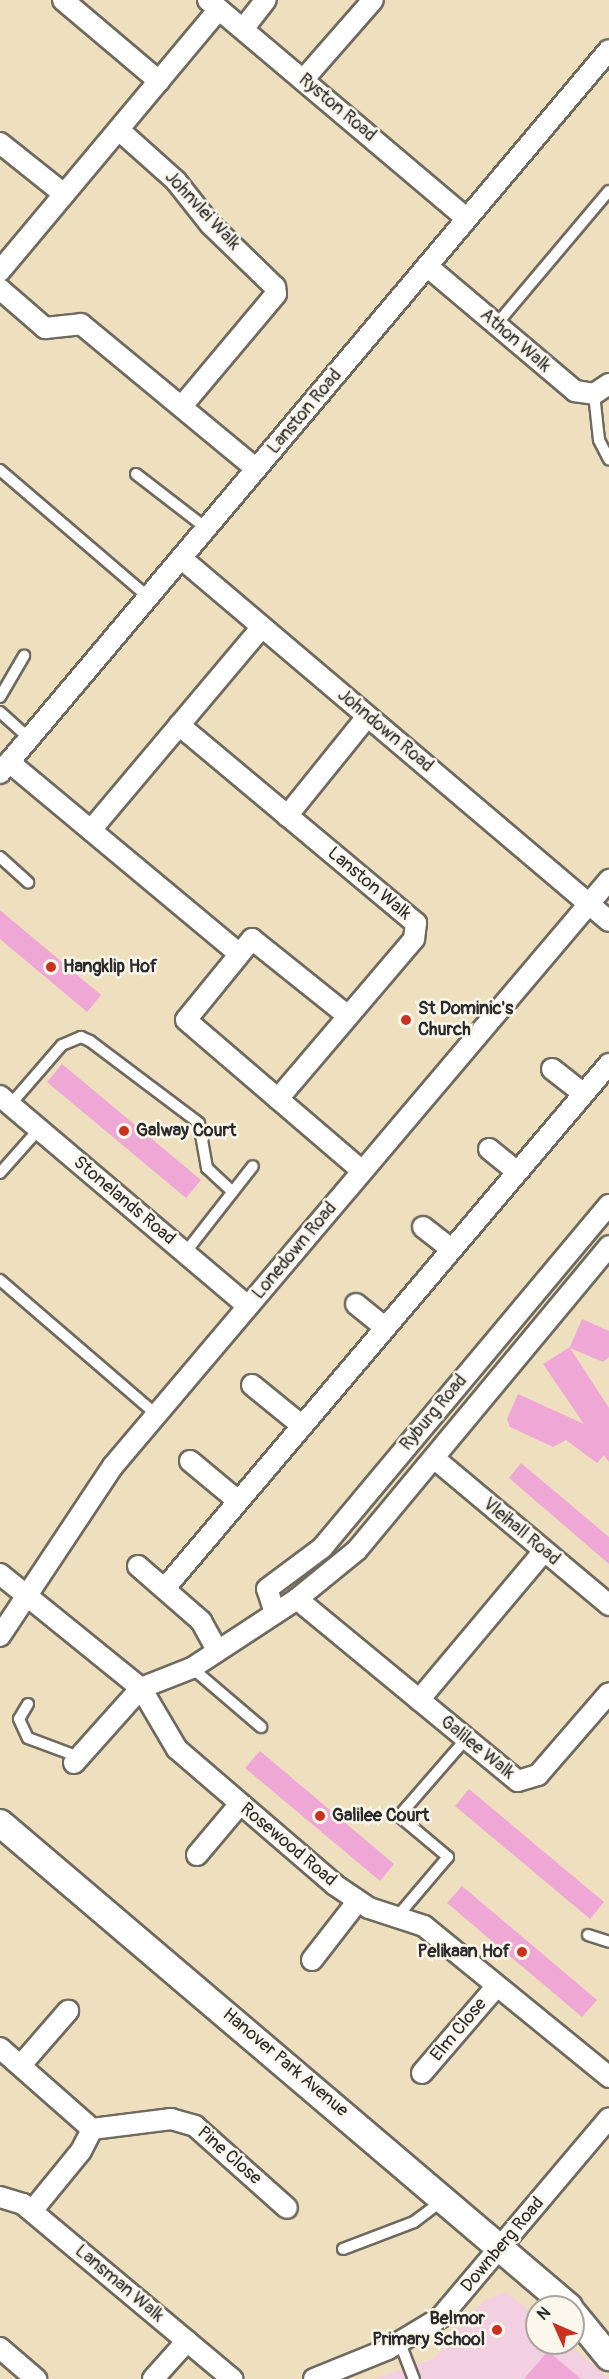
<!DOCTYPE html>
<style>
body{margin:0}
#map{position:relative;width:609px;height:2379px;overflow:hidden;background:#eee0bf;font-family:Pangolin,sans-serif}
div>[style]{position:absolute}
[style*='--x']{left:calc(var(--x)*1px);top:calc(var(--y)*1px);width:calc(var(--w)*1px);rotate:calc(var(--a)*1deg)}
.built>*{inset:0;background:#f2cfe1}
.building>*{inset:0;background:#efa7d5}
.roads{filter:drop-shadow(2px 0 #6f6a5f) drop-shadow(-2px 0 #6f6a5f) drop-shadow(0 2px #6f6a5f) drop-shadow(0 -2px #6f6a5f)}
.service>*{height:10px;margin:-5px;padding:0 5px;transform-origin:5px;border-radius:5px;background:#fff}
.minor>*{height:20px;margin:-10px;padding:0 10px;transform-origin:10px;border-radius:10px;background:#fff}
.tertiary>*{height:26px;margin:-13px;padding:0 13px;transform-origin:13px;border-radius:13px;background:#fff}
.dots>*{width:16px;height:16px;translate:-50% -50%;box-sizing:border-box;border:3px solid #fbf7ec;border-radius:50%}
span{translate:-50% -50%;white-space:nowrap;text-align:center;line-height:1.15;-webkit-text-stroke:5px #fbf7ec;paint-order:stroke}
.street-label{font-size:18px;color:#2b2b2b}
.poi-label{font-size:18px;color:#2b2b2b;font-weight:700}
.left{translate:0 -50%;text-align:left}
.right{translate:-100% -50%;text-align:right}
.north{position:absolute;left:525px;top:2295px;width:60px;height:60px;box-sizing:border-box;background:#fbf7ec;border:2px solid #a8a59f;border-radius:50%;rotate:315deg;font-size:16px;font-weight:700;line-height:24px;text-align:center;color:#2b2b2b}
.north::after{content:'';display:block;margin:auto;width:21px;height:27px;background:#c8321e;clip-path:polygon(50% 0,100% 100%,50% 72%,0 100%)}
</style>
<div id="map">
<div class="built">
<div style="clip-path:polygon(507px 2292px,537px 2318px,537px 2343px,567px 2343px,609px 2379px,373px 2379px,433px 2359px,483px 2301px)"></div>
</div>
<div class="building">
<div style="clip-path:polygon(0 910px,101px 995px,87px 1012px,0 939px)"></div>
<div style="clip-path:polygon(62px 1064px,201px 1180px,186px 1198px,47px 1082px)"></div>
<div style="clip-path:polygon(582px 1319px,609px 1331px,609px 1357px,603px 1362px,570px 1348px,609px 1408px,609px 1462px,604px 1455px,597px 1463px,566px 1440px,553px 1447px,510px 1427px,507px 1419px,518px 1394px,584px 1424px,543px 1364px,570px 1347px)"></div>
<div style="clip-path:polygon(521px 1463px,609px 1537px,609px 1564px,509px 1478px)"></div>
<div style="clip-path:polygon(260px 1751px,394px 1864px,380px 1881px,245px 1768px)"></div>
<div style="clip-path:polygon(469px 1789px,604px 1902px,590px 1919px,455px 1806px)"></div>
<div style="clip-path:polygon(462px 1886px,597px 2000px,582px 2017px,447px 1903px)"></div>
<div style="clip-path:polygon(548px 2351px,581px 2379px,524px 2379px)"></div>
</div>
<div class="roads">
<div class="service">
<div style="--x:496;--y:325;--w:175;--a:-49.9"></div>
<div style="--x:594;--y:394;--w:46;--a:83.8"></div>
<div style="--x:599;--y:440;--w:22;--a:63"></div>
<div style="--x:0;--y:470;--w:195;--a:40.6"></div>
<div style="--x:136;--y:474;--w:88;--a:37.6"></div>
<div style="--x:0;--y:697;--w:48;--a:-59.7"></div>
<div style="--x:0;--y:712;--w:39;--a:42"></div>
<div style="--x:0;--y:857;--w:38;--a:42"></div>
<div style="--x:10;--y:1105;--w:79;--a:-49.1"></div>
<div style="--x:62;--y:1045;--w:21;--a:-23"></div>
<div style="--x:81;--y:1037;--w:10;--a:24"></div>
<div style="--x:90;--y:1041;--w:136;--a:37"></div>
<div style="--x:199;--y:1123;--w:46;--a:79.9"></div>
<div style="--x:207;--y:1168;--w:35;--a:43"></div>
<div style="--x:0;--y:1173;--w:59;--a:-48.4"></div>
<div style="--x:185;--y:1253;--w:110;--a:-52"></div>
<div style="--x:0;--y:1280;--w:207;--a:40.7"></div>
<div style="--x:192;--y:1668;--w:91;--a:40.5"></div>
<div style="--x:28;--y:1704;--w:17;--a:121"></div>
<div style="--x:19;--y:1719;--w:21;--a:65"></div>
<div style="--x:28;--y:1738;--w:54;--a:20.4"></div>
<div style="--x:396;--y:1918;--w:80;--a:-49.6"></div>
<div style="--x:448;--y:1857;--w:64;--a:-140.1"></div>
<div style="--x:399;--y:1816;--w:101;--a:-49"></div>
<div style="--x:588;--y:1935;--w:22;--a:18"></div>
<div style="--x:343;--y:2249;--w:76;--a:-20.8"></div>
<div style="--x:414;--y:2222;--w:38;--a:-37"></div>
<div style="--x:400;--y:2343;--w:39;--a:69"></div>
</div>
<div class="minor">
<div style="--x:63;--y:0;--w:126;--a:40.2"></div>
<div style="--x:208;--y:0;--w:338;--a:40.2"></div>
<div style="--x:243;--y:29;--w:37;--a:-52"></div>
<div style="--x:303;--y:80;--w:106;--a:-48.8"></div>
<div style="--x:119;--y:130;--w:76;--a:41.8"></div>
<div style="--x:176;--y:181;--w:55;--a:51.7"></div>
<div style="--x:210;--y:224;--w:91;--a:44.1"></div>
<div style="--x:275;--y:287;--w:7;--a:82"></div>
<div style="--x:276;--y:294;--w:146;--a:130"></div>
<div style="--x:0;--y:143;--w:82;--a:38.6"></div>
<div style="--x:427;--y:266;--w:194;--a:40.2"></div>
<div style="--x:575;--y:391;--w:19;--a:9"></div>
<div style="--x:594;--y:394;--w:18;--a:-34"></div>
<div style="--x:0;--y:271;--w:341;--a:-50.1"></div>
<div style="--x:0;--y:289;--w:60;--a:40.9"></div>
<div style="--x:45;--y:328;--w:36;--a:-6"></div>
<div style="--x:81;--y:324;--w:227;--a:39.6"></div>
<div style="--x:181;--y:558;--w:561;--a:40.3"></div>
<div style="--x:179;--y:725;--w:309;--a:39.9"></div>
<div style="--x:416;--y:923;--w:16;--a:97"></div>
<div style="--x:414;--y:939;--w:210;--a:130.4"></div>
<div style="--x:9;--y:762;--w:297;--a:39.8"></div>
<div style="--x:0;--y:773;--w:945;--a:-49.89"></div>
<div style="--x:287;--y:816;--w:127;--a:-51.1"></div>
<div style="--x:91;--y:830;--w:265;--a:-49.9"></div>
<div style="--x:348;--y:1016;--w:123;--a:-141.3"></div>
<div style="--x:252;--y:939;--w:104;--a:129.2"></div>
<div style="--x:186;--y:1020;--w:232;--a:40.6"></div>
<div style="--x:552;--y:1069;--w:37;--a:38"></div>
<div style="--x:0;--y:1096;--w:325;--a:40.3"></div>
<div style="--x:489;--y:1149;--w:33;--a:39"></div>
<div style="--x:423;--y:1227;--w:34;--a:38"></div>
<div style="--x:356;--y:1304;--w:36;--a:39"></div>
<div style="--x:252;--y:1385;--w:63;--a:39.2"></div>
<div style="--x:434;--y:1458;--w:229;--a:40"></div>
<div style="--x:190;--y:1461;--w:62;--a:39.8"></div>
<div style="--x:138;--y:1566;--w:84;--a:41.1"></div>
<div style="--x:201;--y:1621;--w:33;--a:61"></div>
<div style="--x:0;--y:1574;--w:181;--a:39"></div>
<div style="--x:141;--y:1688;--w:71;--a:59.5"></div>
<div style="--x:177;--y:1749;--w:208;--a:40.7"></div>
<div style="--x:335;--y:1885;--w:41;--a:34.1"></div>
<div style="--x:369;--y:1908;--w:58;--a:18.1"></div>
<div style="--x:424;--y:1926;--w:239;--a:39.2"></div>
<div style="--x:165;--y:1588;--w:687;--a:-49.72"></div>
<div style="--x:297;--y:1599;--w:286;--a:39.5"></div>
<div style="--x:518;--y:1781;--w:21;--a:-17"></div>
<div style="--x:538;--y:1775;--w:108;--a:-49.1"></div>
<div style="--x:275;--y:1613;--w:25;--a:-108"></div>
<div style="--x:267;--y:1589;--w:69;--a:-36.7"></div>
<div style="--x:322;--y:1548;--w:447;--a:-50.1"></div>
<div style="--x:0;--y:1636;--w:204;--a:-56.4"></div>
<div style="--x:113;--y:1466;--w:768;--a:-49.75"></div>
<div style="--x:419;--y:1700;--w:194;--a:-50"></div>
<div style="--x:74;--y:1763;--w:101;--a:-48.2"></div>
<div style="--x:141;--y:1688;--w:55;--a:-21.4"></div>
<div style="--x:192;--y:1668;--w:126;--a:-33.3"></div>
<div style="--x:297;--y:1599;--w:77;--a:-39.2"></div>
<div style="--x:357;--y:1550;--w:395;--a:-50.3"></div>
<div style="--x:197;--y:1855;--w:67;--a:-49.9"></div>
<div style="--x:312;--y:1960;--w:73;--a:-52.2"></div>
<div style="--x:0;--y:2048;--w:123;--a:41.4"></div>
<div style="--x:21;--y:2065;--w:72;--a:-49"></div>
<div style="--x:422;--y:2073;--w:113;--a:-49.3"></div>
<div style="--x:92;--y:2129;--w:80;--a:-7.2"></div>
<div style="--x:171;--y:2119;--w:25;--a:16"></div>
<div style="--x:195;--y:2126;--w:123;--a:41.7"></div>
<div style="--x:0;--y:2197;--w:24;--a:17"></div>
<div style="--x:23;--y:2204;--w:273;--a:39.9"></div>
<div style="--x:32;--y:2211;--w:77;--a:-50.8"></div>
<div style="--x:81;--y:2151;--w:25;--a:-63"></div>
<div style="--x:0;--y:2348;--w:48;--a:40.7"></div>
<div style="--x:153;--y:2379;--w:51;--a:-48.2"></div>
<div style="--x:314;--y:2379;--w:80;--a:-22.1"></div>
<div style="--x:388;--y:2349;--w:62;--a:-31.1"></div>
<div style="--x:441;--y:2317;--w:260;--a:-49.8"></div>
</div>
<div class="tertiary">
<div style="--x:0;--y:1823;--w:747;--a:40.38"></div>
<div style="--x:573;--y:2313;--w:57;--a:50.7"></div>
</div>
</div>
<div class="dots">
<div style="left:51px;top:967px;background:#c8321e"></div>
<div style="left:406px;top:1020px;background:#c8321e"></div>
<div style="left:124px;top:1131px;background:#c8321e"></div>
<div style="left:320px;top:1816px;background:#c8321e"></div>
<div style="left:522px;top:1952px;background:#c8321e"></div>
<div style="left:497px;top:2330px;background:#c8321e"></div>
</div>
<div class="street-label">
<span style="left:337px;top:108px;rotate:40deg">Ryston Road</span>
<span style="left:202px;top:211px;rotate:47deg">Johnvlei Walk</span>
<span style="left:515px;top:341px;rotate:41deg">Athon Walk</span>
<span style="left:305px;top:412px;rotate:-50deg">Lanston Road</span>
<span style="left:385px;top:731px;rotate:40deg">Johndown Road</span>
<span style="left:369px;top:884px;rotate:40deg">Lanston Walk</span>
<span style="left:124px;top:1201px;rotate:40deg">Stonelands Road</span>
<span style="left:295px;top:1251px;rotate:-50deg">Lonedown Road</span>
<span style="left:434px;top:1413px;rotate:-50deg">Ryburg Road</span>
<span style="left:521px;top:1532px;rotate:40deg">Vleihall Road</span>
<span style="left:477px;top:1748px;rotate:39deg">Galilee Walk</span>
<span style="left:288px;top:1845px;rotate:40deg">Rosewood Road</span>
<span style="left:459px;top:2030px;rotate:-50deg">Elm Close</span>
<span style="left:285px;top:2063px;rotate:40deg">Hanover Park Avenue</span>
<span style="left:229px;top:2156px;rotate:41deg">Pine Close</span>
<span style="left:503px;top:2245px;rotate:-50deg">Downberg Road</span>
<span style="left:119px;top:2284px;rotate:40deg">Lansman Walk</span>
</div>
<div class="poi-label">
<span class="left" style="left:63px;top:967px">Hangklip Hof</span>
<span class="left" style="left:418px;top:1020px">St Dominic's<br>Church</span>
<span class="left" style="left:136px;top:1131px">Galway Court</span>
<span class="left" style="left:332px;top:1816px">Galilee Court</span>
<span class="right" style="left:510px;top:1952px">Pelikaan Hof</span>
<span class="right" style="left:485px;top:2330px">Belmor<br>Primary School</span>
</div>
<div class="north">N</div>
</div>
